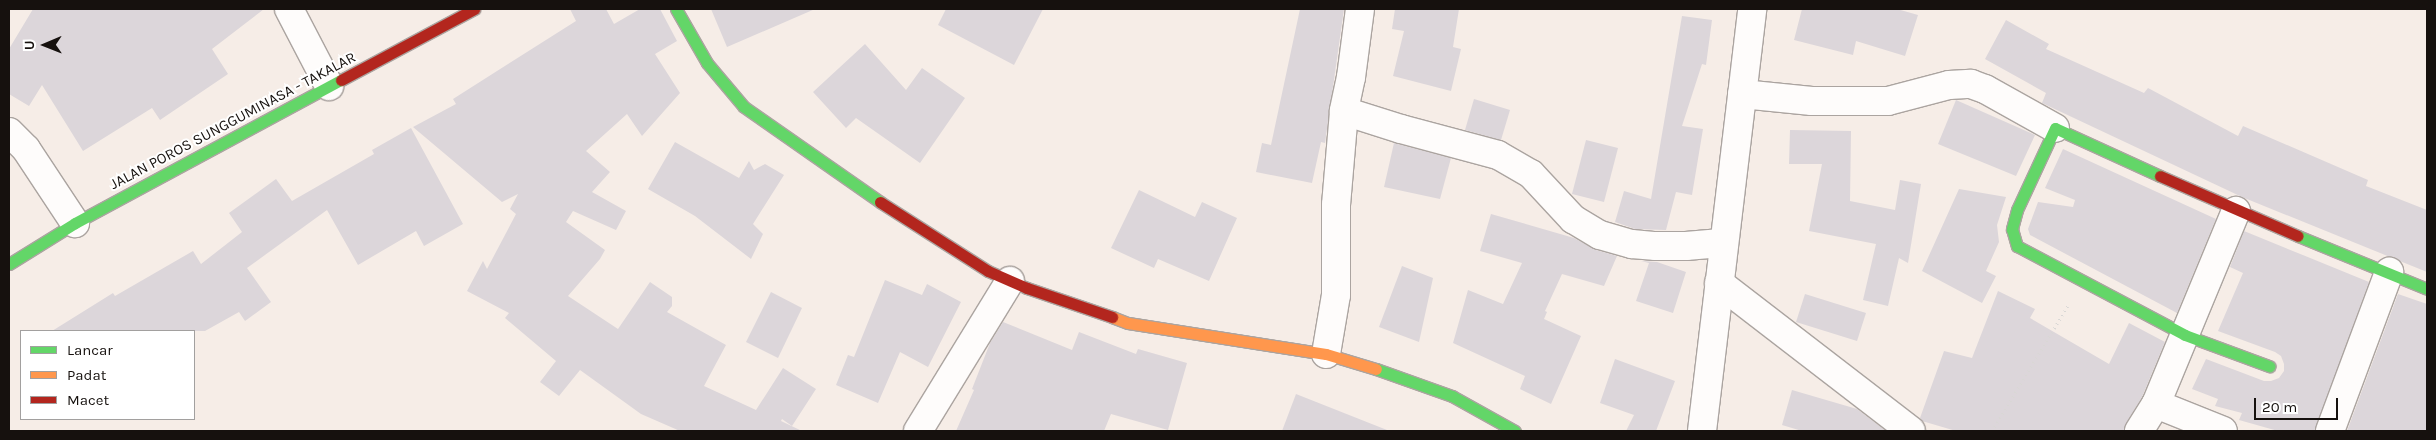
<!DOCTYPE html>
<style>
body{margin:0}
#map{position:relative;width:2436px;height:440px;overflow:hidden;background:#f6ede7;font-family:Karla,sans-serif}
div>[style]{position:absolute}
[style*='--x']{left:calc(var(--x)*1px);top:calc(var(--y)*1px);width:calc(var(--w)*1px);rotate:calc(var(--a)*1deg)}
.building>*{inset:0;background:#dcd6da}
.path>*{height:3px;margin-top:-1.5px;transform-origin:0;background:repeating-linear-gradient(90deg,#d9d7d5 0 1px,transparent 0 5px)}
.roads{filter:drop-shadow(1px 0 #aba4a0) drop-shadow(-1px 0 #aba4a0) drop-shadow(0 1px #aba4a0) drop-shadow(0 -1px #aba4a0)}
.street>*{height:28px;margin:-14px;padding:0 14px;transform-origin:14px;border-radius:14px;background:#fefcfb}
.fast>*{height:11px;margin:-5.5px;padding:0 5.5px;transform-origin:5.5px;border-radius:5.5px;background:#63d668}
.slow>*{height:11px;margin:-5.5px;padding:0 5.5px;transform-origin:5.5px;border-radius:5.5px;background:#ff974d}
.jam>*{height:11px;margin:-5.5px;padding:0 5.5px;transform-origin:5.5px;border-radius:5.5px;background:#b3261e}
span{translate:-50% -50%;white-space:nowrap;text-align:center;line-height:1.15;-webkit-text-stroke:4px #fff;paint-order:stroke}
.street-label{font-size:15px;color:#16110e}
.frame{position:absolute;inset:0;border:10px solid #16110e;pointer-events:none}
.legend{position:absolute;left:20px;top:330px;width:175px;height:90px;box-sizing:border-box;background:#fff;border:1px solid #a2a09f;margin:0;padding:6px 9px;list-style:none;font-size:15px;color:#16110e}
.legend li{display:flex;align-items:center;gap:10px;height:25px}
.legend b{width:25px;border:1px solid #a2a09f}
.north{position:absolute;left:20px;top:20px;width:50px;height:50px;-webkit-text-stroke:4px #fff;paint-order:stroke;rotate:269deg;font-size:14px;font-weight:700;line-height:20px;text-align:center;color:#16110e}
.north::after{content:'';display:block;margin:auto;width:18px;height:22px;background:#16110e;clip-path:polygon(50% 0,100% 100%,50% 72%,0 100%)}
.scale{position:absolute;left:2254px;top:398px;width:84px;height:22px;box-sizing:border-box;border:2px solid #16110e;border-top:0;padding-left:6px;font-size:15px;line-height:18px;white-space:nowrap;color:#16110e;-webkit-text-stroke:4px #fff;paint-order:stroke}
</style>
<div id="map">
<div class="building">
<div style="clip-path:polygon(33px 9px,264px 9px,212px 49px,228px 74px,160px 120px,152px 108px,83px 151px,42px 85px,29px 106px,9px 94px,9px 49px)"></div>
<div style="clip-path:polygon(570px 9px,606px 9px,614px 24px,640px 9px,660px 9px,677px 41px,655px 54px,680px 93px,642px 136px,627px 114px,586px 151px,610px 172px,592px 192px,626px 211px,616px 230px,573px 211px,566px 222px,605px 250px,600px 259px,568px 296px,618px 329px,650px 282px,672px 297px,672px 306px,667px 312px,726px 345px,704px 386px,756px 410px,783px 368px,816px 389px,792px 426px,782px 419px,781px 421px,802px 431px,680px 431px,641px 414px,580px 370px,559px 396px,540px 382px,556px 361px,505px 318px,509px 313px,467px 291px,483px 261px,487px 269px,516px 214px,510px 209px,518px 194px,502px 202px,413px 127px,456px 104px,453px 99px,576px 21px)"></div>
<div style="clip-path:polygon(711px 9px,815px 9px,727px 47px)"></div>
<div style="clip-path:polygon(946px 9px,1043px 9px,1014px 65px,938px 25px)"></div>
<div style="clip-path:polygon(1300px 9px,1344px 9px,1326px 136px,1325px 143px,1321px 142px,1312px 183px,1256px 172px,1262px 143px,1271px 145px)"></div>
<div style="clip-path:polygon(1395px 9px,1459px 9px,1453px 47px,1461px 49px,1451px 91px,1393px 76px,1404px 31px,1392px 29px)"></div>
<div style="clip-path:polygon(1802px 9px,1897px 9px,1918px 15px,1905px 56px,1856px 41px,1853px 55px,1794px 40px)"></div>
<div style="clip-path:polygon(1682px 16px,1712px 20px,1706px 65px,1702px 64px,1682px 126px,1703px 129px,1692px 195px,1676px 192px,1666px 230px,1635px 229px,1615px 222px,1624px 191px,1651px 199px)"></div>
<div style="clip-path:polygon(2006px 20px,2049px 44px,2046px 49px,2144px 93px,2148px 88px,2238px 136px,2243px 126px,2368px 180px,2366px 186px,2427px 210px,2427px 272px,2242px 197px,2042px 103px,2046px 93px,1985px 59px)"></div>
<div style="clip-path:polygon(865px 44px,906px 90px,922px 68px,965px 98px,920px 163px,856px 118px,846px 128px,813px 92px)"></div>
<div style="clip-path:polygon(1474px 99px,1510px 110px,1501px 140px,1465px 130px)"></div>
<div style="clip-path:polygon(1956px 100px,2035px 135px,2016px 176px,1938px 144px)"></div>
<div style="clip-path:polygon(411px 128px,463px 224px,424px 246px,416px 231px,358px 265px,327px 210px,247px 268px,271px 302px,245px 321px,239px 312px,205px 331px,52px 331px,113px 293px,115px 296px,193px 251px,201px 264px,242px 232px,229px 213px,276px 179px,292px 201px,374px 154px,372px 150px)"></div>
<div style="clip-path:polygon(1790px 130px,1851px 131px,1850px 201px,1895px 210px,1900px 180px,1921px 184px,1908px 263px,1899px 258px,1888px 306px,1863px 300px,1876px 244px,1809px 231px,1822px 164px,1789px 164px)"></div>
<div style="clip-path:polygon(1586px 140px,1618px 148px,1604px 202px,1572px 194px)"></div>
<div style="clip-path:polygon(675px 142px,739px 178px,749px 161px,754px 170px,765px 164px,784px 175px,753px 224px,763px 234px,751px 259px,695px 216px,648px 189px)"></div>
<div style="clip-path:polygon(1394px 143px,1451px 158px,1440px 199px,1384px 187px)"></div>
<div style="clip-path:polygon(2063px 149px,2216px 219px,2177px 313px,2030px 235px,2028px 229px,2038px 202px,2073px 207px,2075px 200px,2045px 188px)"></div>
<div style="clip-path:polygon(1959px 189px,2006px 197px,1997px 225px,1999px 242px,1986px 271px,1996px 276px,1982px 303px,1922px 271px)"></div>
<div style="clip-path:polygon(1139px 190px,1195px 217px,1202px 202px,1237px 218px,1209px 281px,1158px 259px,1154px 268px,1111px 248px)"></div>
<div style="clip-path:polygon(1491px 214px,1574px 238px,1596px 250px,1617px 256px,1604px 286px,1562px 274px,1545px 311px,1547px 312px,1544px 319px,1581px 336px,1551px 404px,1520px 389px,1525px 376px,1453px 343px,1468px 290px,1503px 304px,1522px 263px,1480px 251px)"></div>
<div style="clip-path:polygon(2244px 231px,2369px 282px,2315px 431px,2278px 431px,2239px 420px,2242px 413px,2215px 406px,2218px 399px,2192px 389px,2206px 359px,2264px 381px,2271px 381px,2279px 378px,2284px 371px,2284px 364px,2281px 356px,2275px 352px,2218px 331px,2243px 273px,2230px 267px)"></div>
<div style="clip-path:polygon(1641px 261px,1657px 262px,1686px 272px,1673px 313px,1636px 301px,1649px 263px)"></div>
<div style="clip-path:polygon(1402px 266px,1433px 278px,1419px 342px,1379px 327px)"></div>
<div style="clip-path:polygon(885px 280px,922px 295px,927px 284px,961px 302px,928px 367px,900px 352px,878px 403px,836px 385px,848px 355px,854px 357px)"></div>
<div style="clip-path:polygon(1998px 291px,2035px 309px,2030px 318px,2109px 364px,2129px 323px,2165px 342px,2142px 397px,2126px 423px,2124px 431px,1956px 431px,1922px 421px,1920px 418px,1944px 351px,1972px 358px)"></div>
<div style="clip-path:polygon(771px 292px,802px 308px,778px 358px,746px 342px)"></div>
<div style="clip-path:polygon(1805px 294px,1866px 313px,1857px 341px,1796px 322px)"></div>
<div style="clip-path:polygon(2398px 294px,2427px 304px,2427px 431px,2347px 431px)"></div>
<div style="clip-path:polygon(1003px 322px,1072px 350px,1079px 332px,1136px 354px,1138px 349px,1187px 363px,1168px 430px,1111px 414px,1104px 431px,956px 431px,974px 390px,972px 389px,990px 343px)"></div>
<div style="clip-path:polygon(1615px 359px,1675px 381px,1656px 431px,1626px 431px,1634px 415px,1600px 403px)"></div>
<div style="clip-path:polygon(1792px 390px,1857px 409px,1886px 431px,1802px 431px,1782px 425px)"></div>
<div style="clip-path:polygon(1296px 394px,1387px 430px,1387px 431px,1282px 431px)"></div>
</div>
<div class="path">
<div style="--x:1992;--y:431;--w:149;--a:-58.8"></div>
</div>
<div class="roads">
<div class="street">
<div style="--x:289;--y:9;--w:87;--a:62.5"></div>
<div style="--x:1360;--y:9;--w:69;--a:97.5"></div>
<div style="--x:1351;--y:77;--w:35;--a:102"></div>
<div style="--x:1344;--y:111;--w:60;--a:17.5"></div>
<div style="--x:1401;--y:129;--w:100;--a:15"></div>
<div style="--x:1498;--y:155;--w:38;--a:30"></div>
<div style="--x:1531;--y:174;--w:62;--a:47"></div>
<div style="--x:1573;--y:219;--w:31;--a:31"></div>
<div style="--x:1600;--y:235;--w:33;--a:16"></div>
<div style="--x:1632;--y:244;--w:24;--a:5"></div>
<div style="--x:1656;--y:246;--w:30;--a:0"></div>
<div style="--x:1686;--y:246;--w:38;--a:-5"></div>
<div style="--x:1742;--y:94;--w:70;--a:5.7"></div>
<div style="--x:1812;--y:101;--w:76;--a:0"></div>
<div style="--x:1888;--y:101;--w:63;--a:-14.7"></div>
<div style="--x:1949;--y:85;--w:22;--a:-3"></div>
<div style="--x:1971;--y:84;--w:15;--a:20"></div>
<div style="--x:1985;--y:89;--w:80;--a:29.1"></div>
<div style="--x:9;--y:132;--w:24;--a:45"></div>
<div style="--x:26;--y:149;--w:89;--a:56.5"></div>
<div style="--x:1719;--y:283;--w:242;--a:37.6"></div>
<div style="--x:1326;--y:354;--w:60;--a:-80.4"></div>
<div style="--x:1336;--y:295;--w:90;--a:-90"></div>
<div style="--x:1336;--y:205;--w:94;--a:-85.1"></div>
<div style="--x:2156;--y:404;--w:72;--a:21.9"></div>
<div style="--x:918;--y:431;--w:176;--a:-58.5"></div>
<div style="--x:1702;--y:431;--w:425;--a:-83.2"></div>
<div style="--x:2139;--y:431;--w:32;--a:-58"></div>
<div style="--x:2156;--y:404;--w:209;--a:-67.5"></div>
<div style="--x:2330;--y:431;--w:170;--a:-69.6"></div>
</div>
<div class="fast">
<div style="--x:676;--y:9;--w:62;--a:60.1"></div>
<div style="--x:707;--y:63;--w:57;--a:49.9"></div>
<div style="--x:744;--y:107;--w:166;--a:34.9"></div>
<div style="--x:2160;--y:176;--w:115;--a:-155.4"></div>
<div style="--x:2055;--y:128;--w:90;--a:114.9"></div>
<div style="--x:2017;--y:210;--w:20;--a:105"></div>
<div style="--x:2012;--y:229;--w:18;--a:74"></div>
<div style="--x:2017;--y:246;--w:190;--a:27.9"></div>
<div style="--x:2185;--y:335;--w:90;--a:20.3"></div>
<div style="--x:2298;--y:236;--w:139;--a:22.3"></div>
<div style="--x:9;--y:264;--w:78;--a:-31.8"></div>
<div style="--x:75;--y:223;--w:302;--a:-28.3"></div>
<div style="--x:1376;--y:369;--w:81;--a:19.6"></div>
<div style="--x:1452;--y:396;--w:72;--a:29.1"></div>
</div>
<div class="slow">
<div style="--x:1112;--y:317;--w:17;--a:21"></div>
<div style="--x:1128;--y:323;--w:200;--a:8.9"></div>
<div style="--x:1326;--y:354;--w:52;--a:16.7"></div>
</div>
<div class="jam">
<div style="--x:341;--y:80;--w:151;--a:-28.1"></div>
<div style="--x:2160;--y:176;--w:150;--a:23.5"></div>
<div style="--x:880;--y:202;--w:128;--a:32.6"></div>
<div style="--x:988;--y:271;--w:43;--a:23.6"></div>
<div style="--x:1027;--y:288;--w:90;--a:18.8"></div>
</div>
</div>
<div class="street-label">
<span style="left:233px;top:121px;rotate:-28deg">JALAN POROS SUNGGUMINASA - TAKALAR</span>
</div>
<div class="frame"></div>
<ul class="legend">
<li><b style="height:6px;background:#63d668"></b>Lancar</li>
<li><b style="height:6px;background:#ff974d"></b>Padat</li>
<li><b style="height:6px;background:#b3261e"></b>Macet</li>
</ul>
<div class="north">U</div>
<div class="scale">20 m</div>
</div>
